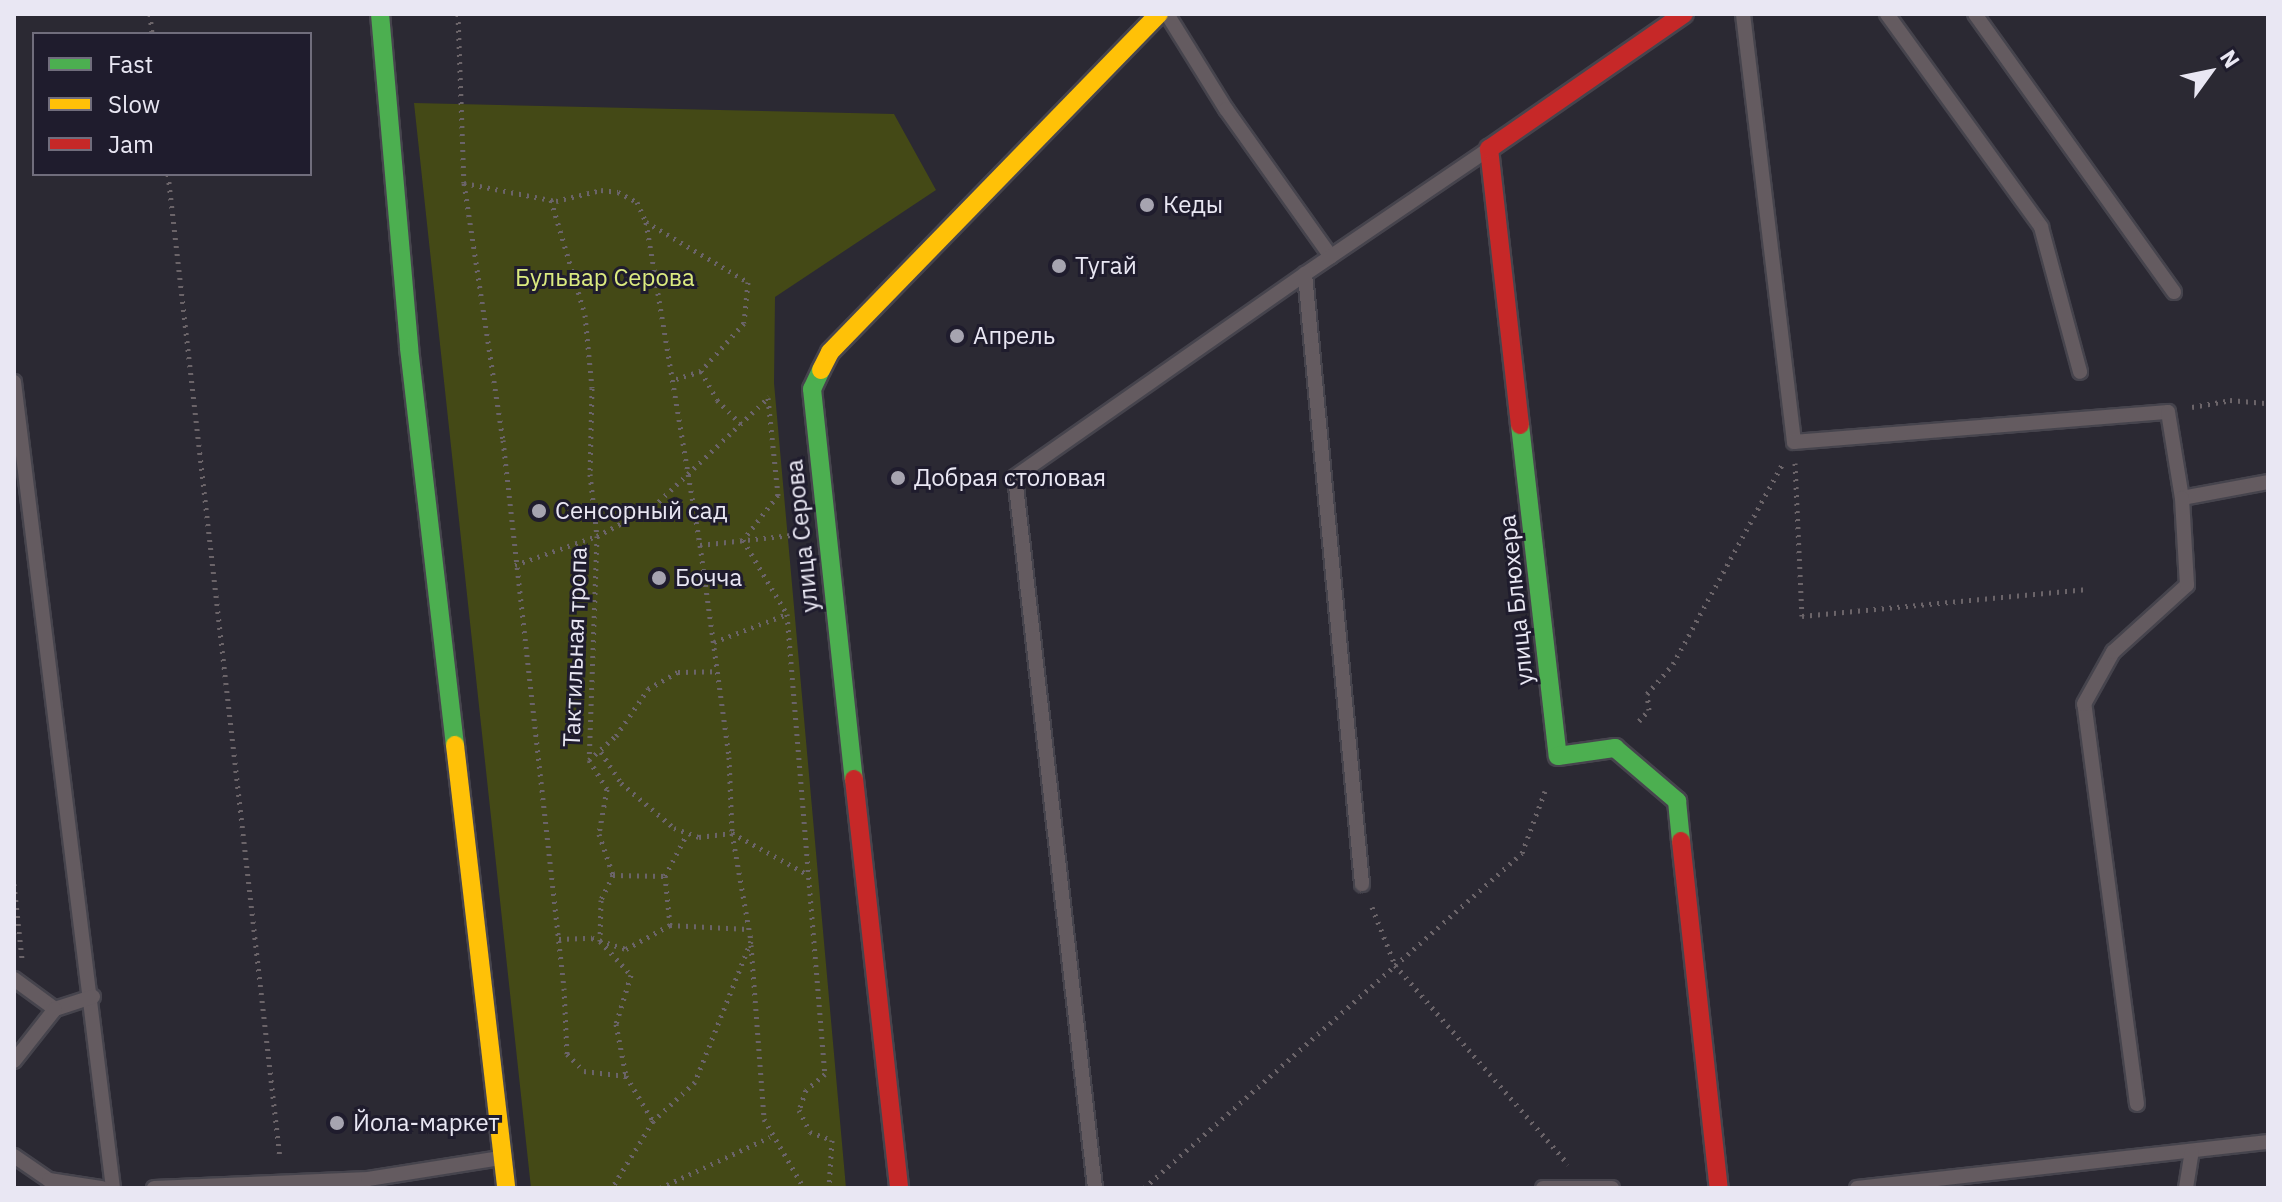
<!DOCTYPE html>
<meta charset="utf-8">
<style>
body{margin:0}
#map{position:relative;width:2282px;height:1202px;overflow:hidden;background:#2b2933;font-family:"IBM Plex Sans",sans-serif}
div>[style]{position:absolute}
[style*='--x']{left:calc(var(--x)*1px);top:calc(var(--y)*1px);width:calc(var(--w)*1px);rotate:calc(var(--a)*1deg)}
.green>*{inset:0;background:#444916}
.path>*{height:5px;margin-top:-2.5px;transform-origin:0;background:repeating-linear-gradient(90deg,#6b6469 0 2px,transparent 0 8px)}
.roads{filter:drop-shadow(2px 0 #46444d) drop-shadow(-2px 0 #46444d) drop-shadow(0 2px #46444d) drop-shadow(0 -2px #46444d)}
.lane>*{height:14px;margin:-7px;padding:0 7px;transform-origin:7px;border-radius:7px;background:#645b60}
.fast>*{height:18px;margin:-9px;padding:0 9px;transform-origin:9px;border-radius:9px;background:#4caf50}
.slow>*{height:18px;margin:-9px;padding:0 9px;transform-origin:9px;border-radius:9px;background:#ffc107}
.jam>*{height:18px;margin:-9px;padding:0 9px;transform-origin:9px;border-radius:9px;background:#c62828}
.dots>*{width:22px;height:22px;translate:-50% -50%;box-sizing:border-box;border:4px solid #1f1c2d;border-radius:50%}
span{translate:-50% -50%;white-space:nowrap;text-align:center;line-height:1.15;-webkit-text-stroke:6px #1f1c2d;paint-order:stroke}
.poi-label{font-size:24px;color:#e9e7f3}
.left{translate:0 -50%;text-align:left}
.park-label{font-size:24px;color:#dbea7f}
.street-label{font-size:24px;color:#e9e7f3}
.frame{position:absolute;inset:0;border:16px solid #e9e7f3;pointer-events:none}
.legend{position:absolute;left:32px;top:32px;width:280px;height:144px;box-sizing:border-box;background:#1f1c2d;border:2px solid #706d7c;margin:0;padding:10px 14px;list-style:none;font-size:24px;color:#e9e7f3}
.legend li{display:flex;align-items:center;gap:16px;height:40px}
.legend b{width:40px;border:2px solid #706d7c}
.north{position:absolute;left:2170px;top:32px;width:80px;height:80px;-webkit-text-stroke:6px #1f1c2d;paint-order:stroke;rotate:57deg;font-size:22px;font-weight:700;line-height:32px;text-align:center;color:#e9e7f3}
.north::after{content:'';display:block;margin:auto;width:28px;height:36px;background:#e9e7f3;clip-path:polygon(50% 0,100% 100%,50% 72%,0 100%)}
</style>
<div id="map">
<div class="green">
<div style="clip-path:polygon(414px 103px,894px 114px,936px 190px,775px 297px,774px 383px,846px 1188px,531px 1188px)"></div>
</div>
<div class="path">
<div style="--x:150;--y:14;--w:20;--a:84"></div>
<div style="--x:458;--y:14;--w:169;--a:88"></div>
<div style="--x:464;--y:183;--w:260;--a:81.4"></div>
<div style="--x:503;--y:440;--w:551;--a:83.65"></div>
<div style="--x:564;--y:988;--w:66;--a:87.4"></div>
<div style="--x:567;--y:1054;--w:24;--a:45"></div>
<div style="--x:584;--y:1071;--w:42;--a:6.8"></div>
<div style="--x:626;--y:1076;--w:52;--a:59"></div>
<div style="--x:653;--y:1121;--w:79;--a:121.5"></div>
<div style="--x:168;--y:174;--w:991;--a:83.51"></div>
<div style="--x:464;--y:183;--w:94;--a:11.1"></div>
<div style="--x:556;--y:201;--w:46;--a:-13.7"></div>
<div style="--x:601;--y:190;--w:17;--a:7"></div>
<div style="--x:618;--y:192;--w:21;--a:28"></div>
<div style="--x:637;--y:202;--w:22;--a:66"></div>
<div style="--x:646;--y:222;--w:118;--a:30.5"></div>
<div style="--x:748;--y:282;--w:41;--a:95.6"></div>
<div style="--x:744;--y:323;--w:64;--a:131.9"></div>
<div style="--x:701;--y:371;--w:29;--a:162"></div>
<div style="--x:551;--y:200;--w:120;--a:73.5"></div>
<div style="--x:585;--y:315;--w:73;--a:84.5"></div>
<div style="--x:592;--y:388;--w:86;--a:91.3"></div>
<div style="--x:590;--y:474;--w:62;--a:83.6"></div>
<div style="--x:597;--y:536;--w:224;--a:92"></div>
<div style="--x:589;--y:760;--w:34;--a:58"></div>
<div style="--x:607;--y:789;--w:46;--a:100.1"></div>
<div style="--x:599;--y:834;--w:43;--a:71.1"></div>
<div style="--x:613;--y:875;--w:28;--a:116"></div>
<div style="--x:601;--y:900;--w:41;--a:91.4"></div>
<div style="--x:600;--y:941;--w:46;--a:47.6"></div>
<div style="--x:631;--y:975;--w:51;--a:107"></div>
<div style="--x:616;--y:1024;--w:53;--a:79.1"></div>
<div style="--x:646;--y:222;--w:327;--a:80.5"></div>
<div style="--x:700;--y:545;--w:214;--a:82.2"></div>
<div style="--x:729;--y:757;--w:76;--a:87.7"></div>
<div style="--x:732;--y:833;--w:110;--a:80"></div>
<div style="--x:751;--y:941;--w:152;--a:111.7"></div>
<div style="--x:695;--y:1082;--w:57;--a:137.1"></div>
<div style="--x:701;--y:371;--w:33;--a:61"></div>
<div style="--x:717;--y:400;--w:35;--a:45"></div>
<div style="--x:768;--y:398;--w:98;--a:84.1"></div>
<div style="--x:778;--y:495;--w:57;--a:127.9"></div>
<div style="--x:743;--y:540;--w:86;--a:59.3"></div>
<div style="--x:787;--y:614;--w:462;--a:85.3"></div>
<div style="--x:825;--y:1074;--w:25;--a:140"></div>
<div style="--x:806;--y:1090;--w:21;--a:109"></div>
<div style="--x:799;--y:1110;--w:25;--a:63"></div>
<div style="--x:810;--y:1132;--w:23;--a:20"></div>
<div style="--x:832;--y:1140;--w:48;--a:93.6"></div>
<div style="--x:2192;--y:407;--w:39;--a:-10"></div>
<div style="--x:2230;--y:400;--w:38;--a:5"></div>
<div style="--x:1795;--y:463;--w:153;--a:87.4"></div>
<div style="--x:1802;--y:616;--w:287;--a:-5.4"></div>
<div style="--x:700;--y:545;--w:92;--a:-6.3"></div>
<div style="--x:515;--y:565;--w:87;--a:-19.5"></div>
<div style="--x:597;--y:536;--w:63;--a:-27.4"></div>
<div style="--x:653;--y:507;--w:160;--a:-43.5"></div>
<div style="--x:714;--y:642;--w:78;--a:-21"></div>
<div style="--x:1639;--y:721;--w:15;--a:-48"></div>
<div style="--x:1649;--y:710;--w:16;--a:-97"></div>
<div style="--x:1647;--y:694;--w:40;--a:-49"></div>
<div style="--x:1673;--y:664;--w:231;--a:-61.3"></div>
<div style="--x:601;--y:752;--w:37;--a:57"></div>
<div style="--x:621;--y:783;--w:70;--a:40.3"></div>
<div style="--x:674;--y:828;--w:27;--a:20"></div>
<div style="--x:699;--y:837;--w:33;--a:-7"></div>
<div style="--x:732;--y:833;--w:85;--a:28.7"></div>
<div style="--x:589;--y:760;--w:36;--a:-42"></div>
<div style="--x:616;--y:736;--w:57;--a:-55.8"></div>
<div style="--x:648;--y:689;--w:34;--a:-30"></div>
<div style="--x:678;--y:672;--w:39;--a:-1"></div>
<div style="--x:613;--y:875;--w:52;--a:1.1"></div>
<div style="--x:14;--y:884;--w:75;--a:83.9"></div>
<div style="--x:1372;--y:907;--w:62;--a:68.4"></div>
<div style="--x:1395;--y:965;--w:264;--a:49"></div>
<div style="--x:670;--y:925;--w:49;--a:-95.8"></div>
<div style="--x:665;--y:876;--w:47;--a:-62.4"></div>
<div style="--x:559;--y:939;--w:33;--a:-2"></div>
<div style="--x:592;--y:938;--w:36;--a:18"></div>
<div style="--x:626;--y:949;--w:50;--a:-28.6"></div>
<div style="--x:670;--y:925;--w:78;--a:2.9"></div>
<div style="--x:751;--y:945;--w:174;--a:85.7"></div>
<div style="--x:764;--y:1119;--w:80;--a:59.9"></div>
<div style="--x:633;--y:1188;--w:26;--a:0"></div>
<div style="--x:660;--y:1188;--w:121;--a:-24.9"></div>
<div style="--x:1144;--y:1188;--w:505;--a:-41.55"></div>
<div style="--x:1522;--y:853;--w:66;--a:-69.6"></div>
</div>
<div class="roads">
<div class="lane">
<div style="--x:1167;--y:14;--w:112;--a:58.2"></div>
<div style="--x:1226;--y:109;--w:181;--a:54.6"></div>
<div style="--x:1743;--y:14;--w:431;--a:83.2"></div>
<div style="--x:1794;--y:442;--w:375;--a:-4.6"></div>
<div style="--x:2168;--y:412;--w:87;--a:80.8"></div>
<div style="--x:2182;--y:498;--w:87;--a:-10.5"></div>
<div style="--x:1887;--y:14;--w:263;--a:54.1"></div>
<div style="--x:2041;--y:227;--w:150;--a:74.9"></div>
<div style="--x:1975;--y:14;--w:342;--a:54.4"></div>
<div style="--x:1305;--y:274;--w:219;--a:-34.2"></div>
<div style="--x:14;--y:382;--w:812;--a:83"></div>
<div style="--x:14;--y:979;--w:51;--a:36.2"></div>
<div style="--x:55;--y:1009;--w:40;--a:-18"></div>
<div style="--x:14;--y:1061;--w:66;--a:-51.7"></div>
<div style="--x:2137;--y:1104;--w:403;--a:-97.5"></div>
<div style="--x:2084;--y:704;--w:60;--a:-60.9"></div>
<div style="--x:2113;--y:652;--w:100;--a:-42.2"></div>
<div style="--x:2187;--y:585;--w:87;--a:-93.3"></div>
<div style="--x:14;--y:1156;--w:42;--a:34.4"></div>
<div style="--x:49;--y:1180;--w:54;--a:8.6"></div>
<div style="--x:154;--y:1188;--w:214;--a:-2.4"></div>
<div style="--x:368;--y:1179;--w:134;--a:-9"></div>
<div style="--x:1095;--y:1188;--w:715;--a:-96.42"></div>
<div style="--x:1015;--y:477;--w:354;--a:-35"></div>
<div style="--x:1305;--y:274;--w:613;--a:84.66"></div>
<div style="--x:1543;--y:1188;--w:69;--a:0"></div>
<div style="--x:1857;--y:1188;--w:414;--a:-6.4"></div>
<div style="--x:2186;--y:1188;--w:36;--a:-81"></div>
</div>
<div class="fast">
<div style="--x:380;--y:14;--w:335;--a:85"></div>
<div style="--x:409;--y:348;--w:400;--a:83.4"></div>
<div style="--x:821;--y:370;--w:21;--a:115"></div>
<div style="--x:812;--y:389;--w:392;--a:83.9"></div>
<div style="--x:1520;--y:425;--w:333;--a:83.5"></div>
<div style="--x:1558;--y:756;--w:58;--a:-8"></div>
<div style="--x:1615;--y:748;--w:82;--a:40.5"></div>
<div style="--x:1677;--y:801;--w:40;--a:84.3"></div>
</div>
<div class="slow">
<div style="--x:821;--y:370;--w:20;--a:-63"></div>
<div style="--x:830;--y:352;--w:472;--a:-45.8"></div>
<div style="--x:455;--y:745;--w:446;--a:83.4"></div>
</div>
<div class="jam">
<div style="--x:1520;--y:425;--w:278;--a:-96.4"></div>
<div style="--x:1489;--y:149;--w:237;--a:-34.7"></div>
<div style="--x:854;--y:779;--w:411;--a:83.7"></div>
<div style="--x:1681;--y:841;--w:349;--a:83.8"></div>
</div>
</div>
<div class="dots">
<div style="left:1147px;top:205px;background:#a6a4b0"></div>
<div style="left:1059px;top:266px;background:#a6a4b0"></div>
<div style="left:957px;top:336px;background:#a6a4b0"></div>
<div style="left:898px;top:478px;background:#a6a4b0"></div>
<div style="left:539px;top:511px;background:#a6a4b0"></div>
<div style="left:659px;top:578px;background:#a6a4b0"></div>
<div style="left:337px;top:1123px;background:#a6a4b0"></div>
</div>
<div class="poi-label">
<span class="left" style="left:1163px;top:205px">Кеды</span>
<span class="left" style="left:1075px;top:266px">Тугай</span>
<span class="left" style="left:973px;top:336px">Апрель</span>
<span class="left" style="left:914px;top:478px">Добрая столовая</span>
<span class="left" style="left:555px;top:511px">Сенсорный сад</span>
<span class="left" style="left:675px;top:578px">Бочча</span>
<span class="left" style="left:353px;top:1123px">Йола-маркет</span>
</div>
<div class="park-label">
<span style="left:605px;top:278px">Бульвар Серова</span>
</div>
<div class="street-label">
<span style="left:802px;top:536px;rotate:-96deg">улица Серова</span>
<span style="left:1516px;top:600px;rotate:-96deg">улица Блюхера</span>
<span style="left:575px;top:647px;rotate:-88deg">Тактильная тропа</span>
</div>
<div class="frame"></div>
<ul class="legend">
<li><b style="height:10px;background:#4caf50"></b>Fast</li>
<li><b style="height:10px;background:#ffc107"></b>Slow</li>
<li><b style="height:10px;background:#c62828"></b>Jam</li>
</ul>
<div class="north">N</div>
</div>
